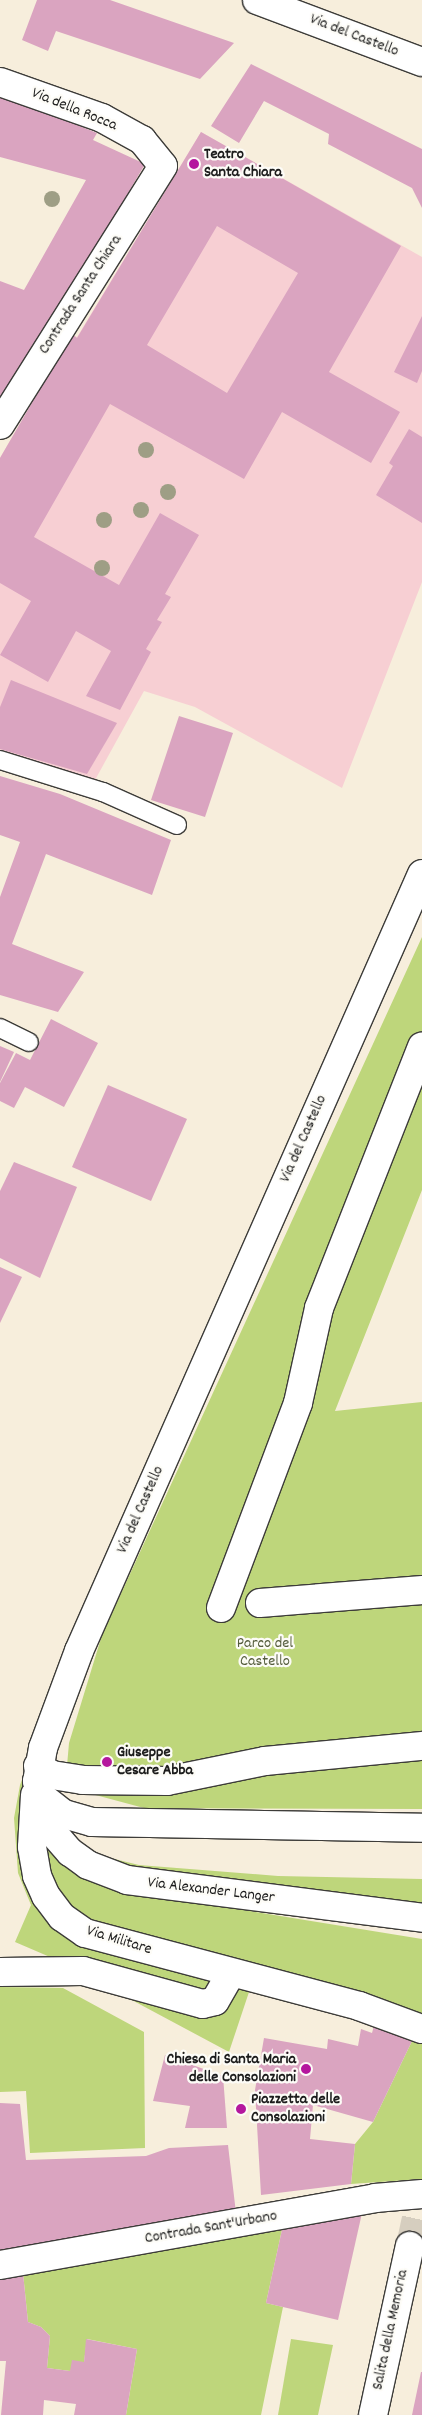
<!DOCTYPE html>
<style>
body{margin:0}
#map{position:relative;width:422px;height:2415px;overflow:hidden;background:#f7eedc;font-family:Dekko,sans-serif}
div>[style]{position:absolute}
[style*='--x']{left:calc(var(--x)*1px);top:calc(var(--y)*1px);width:calc(var(--w)*1px);rotate:calc(var(--a)*1deg)}
.built>*{inset:0;background:#f7cfd3}
.green>*{inset:0;background:#bed67b}
.building>*{inset:0;background:#daa4c0}
.street-tunnel>*{height:28px;margin-top:-14px;transform-origin:0;background:repeating-linear-gradient(90deg,#d6cebf 0 28px,transparent 0 42px)}
.roads{filter:drop-shadow(1px 0 #3d3c39) drop-shadow(-1px 0 #3d3c39) drop-shadow(0 1px #3d3c39) drop-shadow(0 -1px #3d3c39)}
.lane>*{height:18px;margin:-9px;padding:0 9px;transform-origin:9px;border-radius:9px;background:#fff}
.street>*{height:28px;margin:-14px;padding:0 14px;transform-origin:14px;border-radius:14px;background:#fff}
.trees>*{width:16px;height:16px;margin:-8px;border-radius:50%;background:#9e9e85}
.dots>*{width:14px;height:14px;translate:-50% -50%;box-sizing:border-box;border:2px solid #fdfcf7;border-radius:50%}
span{translate:-50% -50%;white-space:nowrap;text-align:center;line-height:1.15;-webkit-text-stroke:4.5px #fdfcf7;paint-order:stroke}
.street-label{font-size:16px;color:#1c1c1c}
.poi-label{font-size:16px;color:#1c1c1c;font-weight:700}
.left{translate:0 -50%;text-align:left}
.right{translate:-100% -50%;text-align:right}
.park-label{font-size:16px;color:#555d3d}
</style>
<div id="map">
<div class="built">
<div style="clip-path:polygon(201px 132px,422px 257px,422px 582px,342px 788px,195px 707px,144px 691px,95px 780px,0 754px,0 458px,72px 334px,77px 337px)"></div>
</div>
<div class="green">
<div style="clip-path:polygon(422px 937px,422px 1190px,335px 1411px,422px 1402px,422px 1809px,144px 1808px,88px 1793px,66px 1777px,69px 1743px,102px 1635px)"></div>
<div style="clip-path:polygon(27px 1767px,43px 1904px,251px 1986px,229px 2052px,57px 1960px,15px 1942px,31px 1905px,18px 1873px,14px 1818px,20px 1785px)"></div>
<div style="clip-path:polygon(47px 1836px,127px 1891px,422px 1939px,422px 2017px,91px 1923px,68px 1909px,48px 1876px,42px 1852px)"></div>
<div style="clip-path:polygon(82px 1851px,139px 1865px,278px 1876px,422px 1879px,422px 1903px,130px 1874px)"></div>
<div style="clip-path:polygon(0 1987px,63px 1988px,144px 2032px,145px 2148px,30px 2153px,26px 2091px,0 2092px)"></div>
<div style="clip-path:polygon(413px 2039px,422px 2044px,422px 2179px,351px 2184px,355px 2144px,373px 2122px)"></div>
<div style="clip-path:polygon(283px 2225px,266px 2303px,283px 2307px,261px 2415px,126px 2415px,137px 2349px,87px 2339px,84px 2362px,70px 2371px,47px 2368px,50px 2336px,41px 2327px,28px 2322px,23px 2273px)"></div>
<div style="clip-path:polygon(291px 2339px,333px 2345px,318px 2415px,278px 2415px)"></div>
</div>
<div class="building">
<div style="clip-path:polygon(37px 0,110px 0,234px 43px,200px 79px,56px 31px,48px 51px,22px 40px)"></div>
<div style="clip-path:polygon(251px 64px,422px 149px,422px 208px,412px 188px,328px 144px,329px 134px,264px 101px,239px 143px,211px 126px)"></div>
<div style="clip-path:polygon(0 94px,97px 133px,93px 140px,145px 164px,0 414px,0 281px,24px 290px,86px 180px,0 157px)"></div>
<div style="clip-path:polygon(evenodd,201px 132px,401px 246px,329px 372px,400px 412px,371px 463px,282px 412px,244px 479px,110px 404px,34px 537px,119px 585px,160px 513px,199px 535px,165px 594px,171px 597px,157px 620px,162px 622px,146px 649px,151px 652px,120px 710px,86px 696px,111px 651px,76px 631px,48px 682px,0 655px,31px 601px,0 583px,0 458px,72px 334px,77px 338px,201px 132px,217px 226px,298px 273px,227px 393px,147px 345px,217px 226px)"></div>
<div style="clip-path:polygon(422px 316px,422px 371px,417px 383px,394px 372px)"></div>
<div style="clip-path:polygon(409px 429px,422px 437px,422px 523px,376px 495px,393px 466px,389px 463px)"></div>
<div style="clip-path:polygon(11px 680px,117px 723px,87px 774px,0 749px,0 707px)"></div>
<div style="clip-path:polygon(179px 716px,233px 733px,205px 817px,151px 800px)"></div>
<div style="clip-path:polygon(0 776px,60px 794px,171px 840px,152px 895px,46px 854px,12px 944px,84px 972px,58px 1012px,0 995px,0 897px,20px 842px,0 835px)"></div>
<div style="clip-path:polygon(51px 1019px,98px 1043px,64px 1107px,25px 1087px,14px 1108px,0 1101px,0 1083px,16px 1053px,30px 1060px)"></div>
<div style="clip-path:polygon(0 1046px,14px 1052px,0 1082px)"></div>
<div style="clip-path:polygon(108px 1085px,187px 1119px,151px 1201px,72px 1167px)"></div>
<div style="clip-path:polygon(14px 1162px,77px 1187px,40px 1278px,0 1258px,0 1191px)"></div>
<div style="clip-path:polygon(0 1267px,22px 1277px,0 1323px)"></div>
<div style="clip-path:polygon(375px 2022px,413px 2039px,373px 2122px,313px 2105px,310px 2139px,355px 2144px,351px 2184px,261px 2195px,255px 2090px,264px 2038px,327px 2049px,328px 2039px,358px 2046px,361px 2029px,372px 2033px)"></div>
<div style="clip-path:polygon(165px 2055px,223px 2076px,227px 2128px,185px 2128px,190px 2106px,153px 2101px)"></div>
<div style="clip-path:polygon(0 2103px,20px 2104px,26px 2160px,146px 2156px,169px 2148px,228px 2145px,236px 2213px,0 2252px)"></div>
<div style="clip-path:polygon(362px 2213px,338px 2320px,266px 2303px,283px 2225px)"></div>
<div style="clip-path:polygon(23px 2273px,28px 2322px,41px 2327px,50px 2336px,47px 2368px,70px 2371px,72px 2360px,84px 2362px,86px 2339px,137px 2349px,126px 2415px,74px 2415px,76px 2404px,44px 2400px,43px 2415px,1px 2415px,6px 2361px,0 2361px,0 2275px)"></div>
<div style="clip-path:polygon(422px 2372px,422px 2415px,412px 2415px,421px 2372px)"></div>
</div>
<div class="street-tunnel">
<div style="--x:410;--y:2246;--w:57;--a:-77.9"></div>
</div>
<div class="roads">
<div class="lane">
<div style="--x:0;--y:760;--w:108;--a:17.3"></div>
<div style="--x:103;--y:792;--w:81;--a:24"></div>
<div style="--x:0;--y:1028;--w:32;--a:26"></div>
</div>
<div class="street">
<div style="--x:257;--y:0;--w:176;--a:20.6"></div>
<div style="--x:0;--y:82;--w:108;--a:19.4"></div>
<div style="--x:102;--y:118;--w:46;--a:28.8"></div>
<div style="--x:142;--y:140;--w:33;--a:51"></div>
<div style="--x:163;--y:166;--w:306;--a:122.2"></div>
<div style="--x:422;--y:874;--w:849;--a:113.82"></div>
<div style="--x:79;--y:1651;--w:103;--a:110.4"></div>
<div style="--x:43;--y:1748;--w:34;--a:100"></div>
<div style="--x:37;--y:1781;--w:37;--a:76"></div>
<div style="--x:46;--y:1817;--w:20;--a:63"></div>
<div style="--x:55;--y:1835;--w:23;--a:49"></div>
<div style="--x:70;--y:1852;--w:22;--a:36"></div>
<div style="--x:88;--y:1865;--w:42;--a:21"></div>
<div style="--x:127;--y:1880;--w:297;--a:7.3"></div>
<div style="--x:260;--y:1603;--w:163;--a:-4.6"></div>
<div style="--x:221;--y:1608;--w:219;--a:-69.4"></div>
<div style="--x:298;--y:1403;--w:97;--a:-77.5"></div>
<div style="--x:319;--y:1308;--w:281;--a:-68.5"></div>
<div style="--x:38;--y:1766;--w:17;--a:33"></div>
<div style="--x:52;--y:1775;--w:31;--a:9"></div>
<div style="--x:83;--y:1780;--w:84;--a:0.7"></div>
<div style="--x:167;--y:1781;--w:100;--a:-11.5"></div>
<div style="--x:265;--y:1761;--w:158;--a:-5.5"></div>
<div style="--x:35;--y:1795;--w:52;--a:93.3"></div>
<div style="--x:32;--y:1847;--w:29;--a:80"></div>
<div style="--x:37;--y:1876;--w:22;--a:66"></div>
<div style="--x:46;--y:1896;--w:26;--a:53"></div>
<div style="--x:62;--y:1917;--w:28;--a:35"></div>
<div style="--x:85;--y:1933;--w:284;--a:14.9"></div>
<div style="--x:359;--y:2006;--w:67;--a:20.1"></div>
<div style="--x:42;--y:1797;--w:28;--a:38"></div>
<div style="--x:64;--y:1814;--w:29;--a:16"></div>
<div style="--x:92;--y:1822;--w:330;--a:1"></div>
<div style="--x:0;--y:1972;--w:83;--a:-0.7"></div>
<div style="--x:83;--y:1971;--w:124;--a:15.4"></div>
<div style="--x:203;--y:2004;--w:12;--a:-14"></div>
<div style="--x:215;--y:2001;--w:32;--a:-60"></div>
<div style="--x:0;--y:2265;--w:381;--a:-10.1"></div>
<div style="--x:375;--y:2198;--w:47;--a:-4.9"></div>
<div style="--x:373;--y:2415;--w:173;--a:-77.7"></div>
</div>
</div>
<div class="trees">
<div style="left:52px;top:199px"></div>
<div style="left:146px;top:450px"></div>
<div style="left:168px;top:492px"></div>
<div style="left:141px;top:510px"></div>
<div style="left:104px;top:520px"></div>
<div style="left:102px;top:568px"></div>
</div>
<div class="dots">
<div style="left:194px;top:164px;background:#b5179e"></div>
<div style="left:107px;top:1762px;background:#b5179e"></div>
<div style="left:306px;top:2069px;background:#b5179e"></div>
<div style="left:241px;top:2109px;background:#b5179e"></div>
</div>
<div class="street-label">
<span style="left:354px;top:36px;rotate:21deg">Via del Castello</span>
<span style="left:74px;top:110px;rotate:22deg">Via della Rocca</span>
<span style="left:81px;top:295px;rotate:-57deg">Contrada Santa Chiara</span>
<span style="left:304px;top:1139px;rotate:-66deg">Via del Castello</span>
<span style="left:141px;top:1510px;rotate:-66deg">Via del Castello</span>
<span style="left:211px;top:1891px;rotate:7deg">Via Alexander Langer</span>
<span style="left:119px;top:1941px;rotate:17deg">Via Militare</span>
<span style="left:211px;top:2228px;rotate:-10deg">Contrada Sant'Urbano</span>
<span style="left:391px;top:2330px;rotate:-78deg">Salita della Memoria</span>
</div>
<div class="poi-label">
<span class="left" style="left:204px;top:164px">Teatro<br>Santa Chiara</span>
<span class="left" style="left:117px;top:1762px">Giuseppe<br>Cesare Abba</span>
<span class="right" style="left:296px;top:2069px">Chiesa di Santa Maria<br>delle Consolazioni</span>
<span class="left" style="left:251px;top:2109px">Piazzetta delle<br>Consolazioni</span>
</div>
<div class="park-label">
<span style="left:265px;top:1653px">Parco del<br>Castello</span>
</div>
</div>
